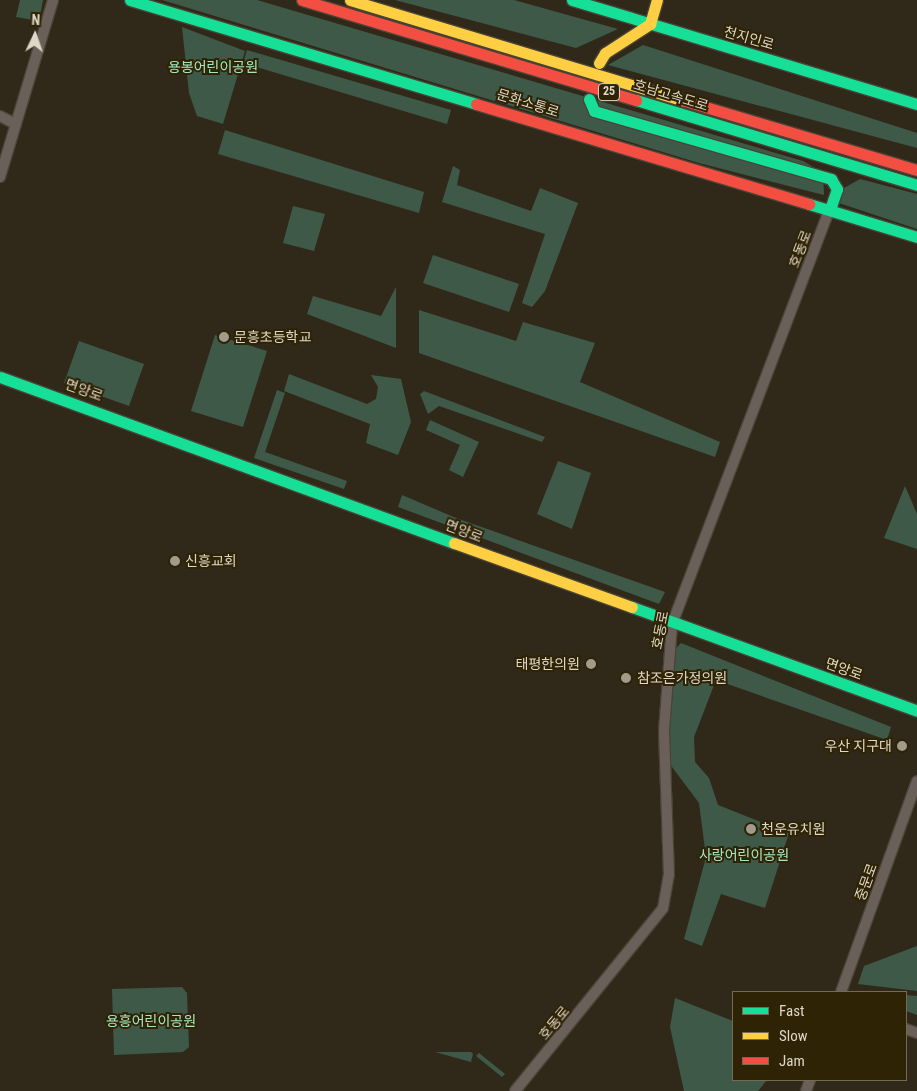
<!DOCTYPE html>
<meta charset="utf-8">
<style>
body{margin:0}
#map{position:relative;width:917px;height:1091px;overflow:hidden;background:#302919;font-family:"Roboto Condensed","Noto Sans KR",sans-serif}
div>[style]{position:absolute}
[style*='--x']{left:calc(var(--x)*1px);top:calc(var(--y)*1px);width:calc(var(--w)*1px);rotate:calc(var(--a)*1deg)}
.green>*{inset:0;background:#3f5949}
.roads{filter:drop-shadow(1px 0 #4a4437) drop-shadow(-1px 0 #4a4437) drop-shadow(0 1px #4a4437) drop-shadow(0 -1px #4a4437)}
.street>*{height:10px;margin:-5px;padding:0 5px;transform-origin:5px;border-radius:5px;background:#6b5f59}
.fast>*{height:11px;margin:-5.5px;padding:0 5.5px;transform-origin:5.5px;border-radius:5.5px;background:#16e098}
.slow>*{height:11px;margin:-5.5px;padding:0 5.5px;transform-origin:5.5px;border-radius:5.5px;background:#ffcf43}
.jam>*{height:11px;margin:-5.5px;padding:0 5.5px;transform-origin:5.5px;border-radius:5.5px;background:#f24e42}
.dots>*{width:14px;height:14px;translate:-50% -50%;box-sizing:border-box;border:2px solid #2f2306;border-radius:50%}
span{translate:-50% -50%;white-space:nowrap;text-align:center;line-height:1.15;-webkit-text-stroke:4px #2f2306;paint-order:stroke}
.shield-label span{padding:1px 4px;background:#2f2306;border:1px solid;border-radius:4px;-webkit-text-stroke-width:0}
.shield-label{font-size:12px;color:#dfd7c7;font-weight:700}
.street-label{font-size:14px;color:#dfd7c7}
.park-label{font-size:14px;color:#a4e6c3}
.poi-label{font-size:14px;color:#dfd7c7}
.left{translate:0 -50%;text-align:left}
.right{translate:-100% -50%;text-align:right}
.legend{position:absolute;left:732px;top:991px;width:175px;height:90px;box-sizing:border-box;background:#2f2306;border:1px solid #756b53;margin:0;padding:6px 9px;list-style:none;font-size:15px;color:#dfd7c7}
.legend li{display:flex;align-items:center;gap:10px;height:25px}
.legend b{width:25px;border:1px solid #756b53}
.north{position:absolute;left:10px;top:10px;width:50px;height:50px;-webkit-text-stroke:4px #2f2306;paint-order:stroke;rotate:3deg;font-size:14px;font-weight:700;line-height:20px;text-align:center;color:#dfd7c7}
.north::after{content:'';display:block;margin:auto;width:18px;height:22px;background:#dfd7c7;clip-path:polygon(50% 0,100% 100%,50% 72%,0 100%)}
</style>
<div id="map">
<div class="green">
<div style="clip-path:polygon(20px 0,43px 0,39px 21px,16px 17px)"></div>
<div style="clip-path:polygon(162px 0,257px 0,803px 161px,823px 173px,824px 195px,699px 163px)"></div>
<div style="clip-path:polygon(395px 0,514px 0,618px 29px,576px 48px)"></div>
<div style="clip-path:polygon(182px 27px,245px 51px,223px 124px,197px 116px,189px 93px)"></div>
<div style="clip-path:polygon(643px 45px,917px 133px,917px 148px,608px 65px)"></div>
<div style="clip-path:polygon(247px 50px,451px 110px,447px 124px,243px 63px)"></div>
<div style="clip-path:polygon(225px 130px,424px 192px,419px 213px,218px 154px)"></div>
<div style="clip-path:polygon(453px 166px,460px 170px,457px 185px,531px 211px,540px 188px,578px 203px,545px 291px,532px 307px,522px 303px,545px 234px,442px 202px)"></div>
<div style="clip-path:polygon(860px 179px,917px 194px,917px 229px,839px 203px,844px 188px)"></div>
<div style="clip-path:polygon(293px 206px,325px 214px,314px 251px,283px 243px)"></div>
<div style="clip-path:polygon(433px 255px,519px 284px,509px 312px,423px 283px)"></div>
<div style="clip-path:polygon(396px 287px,396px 348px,307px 314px,313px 296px,381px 316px)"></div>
<div style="clip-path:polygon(419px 310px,516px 341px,523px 322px,595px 343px,580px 382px,720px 442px,715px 457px,419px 353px)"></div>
<div style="clip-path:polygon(215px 335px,267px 351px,243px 427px,191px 411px)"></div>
<div style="clip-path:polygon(79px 341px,144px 364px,129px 406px,64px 383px)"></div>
<div style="clip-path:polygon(289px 374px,367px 404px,376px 399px,378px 387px,371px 375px,401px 379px,411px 422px,398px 455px,366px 443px,370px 424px,284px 391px)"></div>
<div style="clip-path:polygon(277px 390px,285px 393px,265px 452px,347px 481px,344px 489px,254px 458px)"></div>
<div style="clip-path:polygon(424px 391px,545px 437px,542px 442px,439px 406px,428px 414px,420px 394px)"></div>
<div style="clip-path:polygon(430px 420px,479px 442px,463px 477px,449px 470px,460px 445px,426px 430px)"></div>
<div style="clip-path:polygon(558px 461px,591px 473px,572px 529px,537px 514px)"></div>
<div style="clip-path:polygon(905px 486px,917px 514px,917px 549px,884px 538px)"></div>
<div style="clip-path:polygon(402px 495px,456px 518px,665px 592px,659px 604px,398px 507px)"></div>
<div style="clip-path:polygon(681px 643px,891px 727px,887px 740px,716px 680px,694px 737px,695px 762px,709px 778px,718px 805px,789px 833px,765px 908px,721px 894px,702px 946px,684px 939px,706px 857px,699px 803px,669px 763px,671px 654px)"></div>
<div style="clip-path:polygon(917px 946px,917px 991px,858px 984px,864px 966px)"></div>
<div style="clip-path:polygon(182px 987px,187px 993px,189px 1047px,183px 1052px,114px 1055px,112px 989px)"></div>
<div style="clip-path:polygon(906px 995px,917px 996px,917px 1015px,906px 1011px)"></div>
<div style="clip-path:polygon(675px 998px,733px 1021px,733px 1080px,767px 1080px,758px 1091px,684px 1091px,670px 1027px)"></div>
<div style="clip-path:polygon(435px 1052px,471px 1052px,473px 1054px,471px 1062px)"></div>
<div style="clip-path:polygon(479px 1053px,505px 1074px,502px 1077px,476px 1056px)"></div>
</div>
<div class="roads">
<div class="street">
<div style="--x:0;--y:116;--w:18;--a:27"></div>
<div style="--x:0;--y:177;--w:185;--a:-73.3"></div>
<div style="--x:841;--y:992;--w:224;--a:-70.2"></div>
<div style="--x:906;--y:1029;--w:12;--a:20"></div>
<div style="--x:515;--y:1091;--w:235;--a:-51"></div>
<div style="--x:663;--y:908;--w:34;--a:-80"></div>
<div style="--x:669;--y:875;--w:144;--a:-92"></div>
<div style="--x:664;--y:731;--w:107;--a:-85.7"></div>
<div style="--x:672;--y:624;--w:444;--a:-69.2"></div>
<div style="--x:806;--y:1091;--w:12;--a:-70"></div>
</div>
<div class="fast">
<div style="--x:130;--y:0;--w:361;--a:16.7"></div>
<div style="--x:572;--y:0;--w:360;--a:16.8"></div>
<div style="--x:589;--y:99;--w:13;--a:67"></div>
<div style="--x:594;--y:111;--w:247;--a:16"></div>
<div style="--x:831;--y:179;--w:12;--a:59"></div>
<div style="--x:837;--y:189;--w:21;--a:109"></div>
<div style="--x:636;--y:100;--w:294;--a:16.8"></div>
<div style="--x:809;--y:204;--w:113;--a:17"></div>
<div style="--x:0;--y:377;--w:483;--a:20.1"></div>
<div style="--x:632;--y:607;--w:303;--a:20"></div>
</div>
<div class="slow">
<div style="--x:350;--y:0;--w:347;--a:16.8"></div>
<div style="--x:599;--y:63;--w:12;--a:-59"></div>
<div style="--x:605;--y:53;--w:54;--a:-32.8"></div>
<div style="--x:650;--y:24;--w:25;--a:-74"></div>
<div style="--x:454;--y:543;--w:189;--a:19.8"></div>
</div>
<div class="jam">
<div style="--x:302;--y:0;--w:349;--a:16.7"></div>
<div style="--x:682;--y:100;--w:245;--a:16.6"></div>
<div style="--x:476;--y:104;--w:348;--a:16.7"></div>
</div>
</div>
<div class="dots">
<div style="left:224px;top:337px;background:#a29a8a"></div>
<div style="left:175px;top:561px;background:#a29a8a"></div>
<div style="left:591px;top:664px;background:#a29a8a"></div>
<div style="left:626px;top:678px;background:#a29a8a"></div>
<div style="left:902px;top:746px;background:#a29a8a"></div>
<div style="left:751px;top:829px;background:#a29a8a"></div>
</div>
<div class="shield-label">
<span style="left:609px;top:92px">25</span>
</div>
<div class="street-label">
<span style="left:749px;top:38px;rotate:16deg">천지인로</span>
<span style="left:671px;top:95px;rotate:17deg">호남고속도로</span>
<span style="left:528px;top:103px;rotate:17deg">문화소통로</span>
<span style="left:800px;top:249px;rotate:-69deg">호동로</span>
<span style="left:84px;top:390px;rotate:20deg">면앙로</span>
<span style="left:464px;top:531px;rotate:21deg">면앙로</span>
<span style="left:660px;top:630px;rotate:-79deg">호동로</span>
<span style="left:844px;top:669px;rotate:20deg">면앙로</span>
<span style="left:866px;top:882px;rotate:-70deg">중문로</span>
<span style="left:554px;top:1023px;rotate:-50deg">호동로</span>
</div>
<div class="park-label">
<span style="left:213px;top:67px">용봉어린이공원</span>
<span style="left:744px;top:855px">사랑어린이공원</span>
<span style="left:151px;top:1021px">용흥어린이공원</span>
</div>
<div class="poi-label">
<span class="left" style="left:234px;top:337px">문흥초등학교</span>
<span class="left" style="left:185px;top:561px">신흥교회</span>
<span class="right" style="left:580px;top:664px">태평한의원</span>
<span class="left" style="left:637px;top:678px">참조은가정의원</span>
<span class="right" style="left:892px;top:746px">우산 지구대</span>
<span class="left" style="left:761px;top:829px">천운유치원</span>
</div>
<ul class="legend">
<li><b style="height:6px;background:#16e098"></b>Fast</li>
<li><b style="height:6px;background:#ffcf43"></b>Slow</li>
<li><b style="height:6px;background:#f24e42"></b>Jam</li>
</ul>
<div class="north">N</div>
</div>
